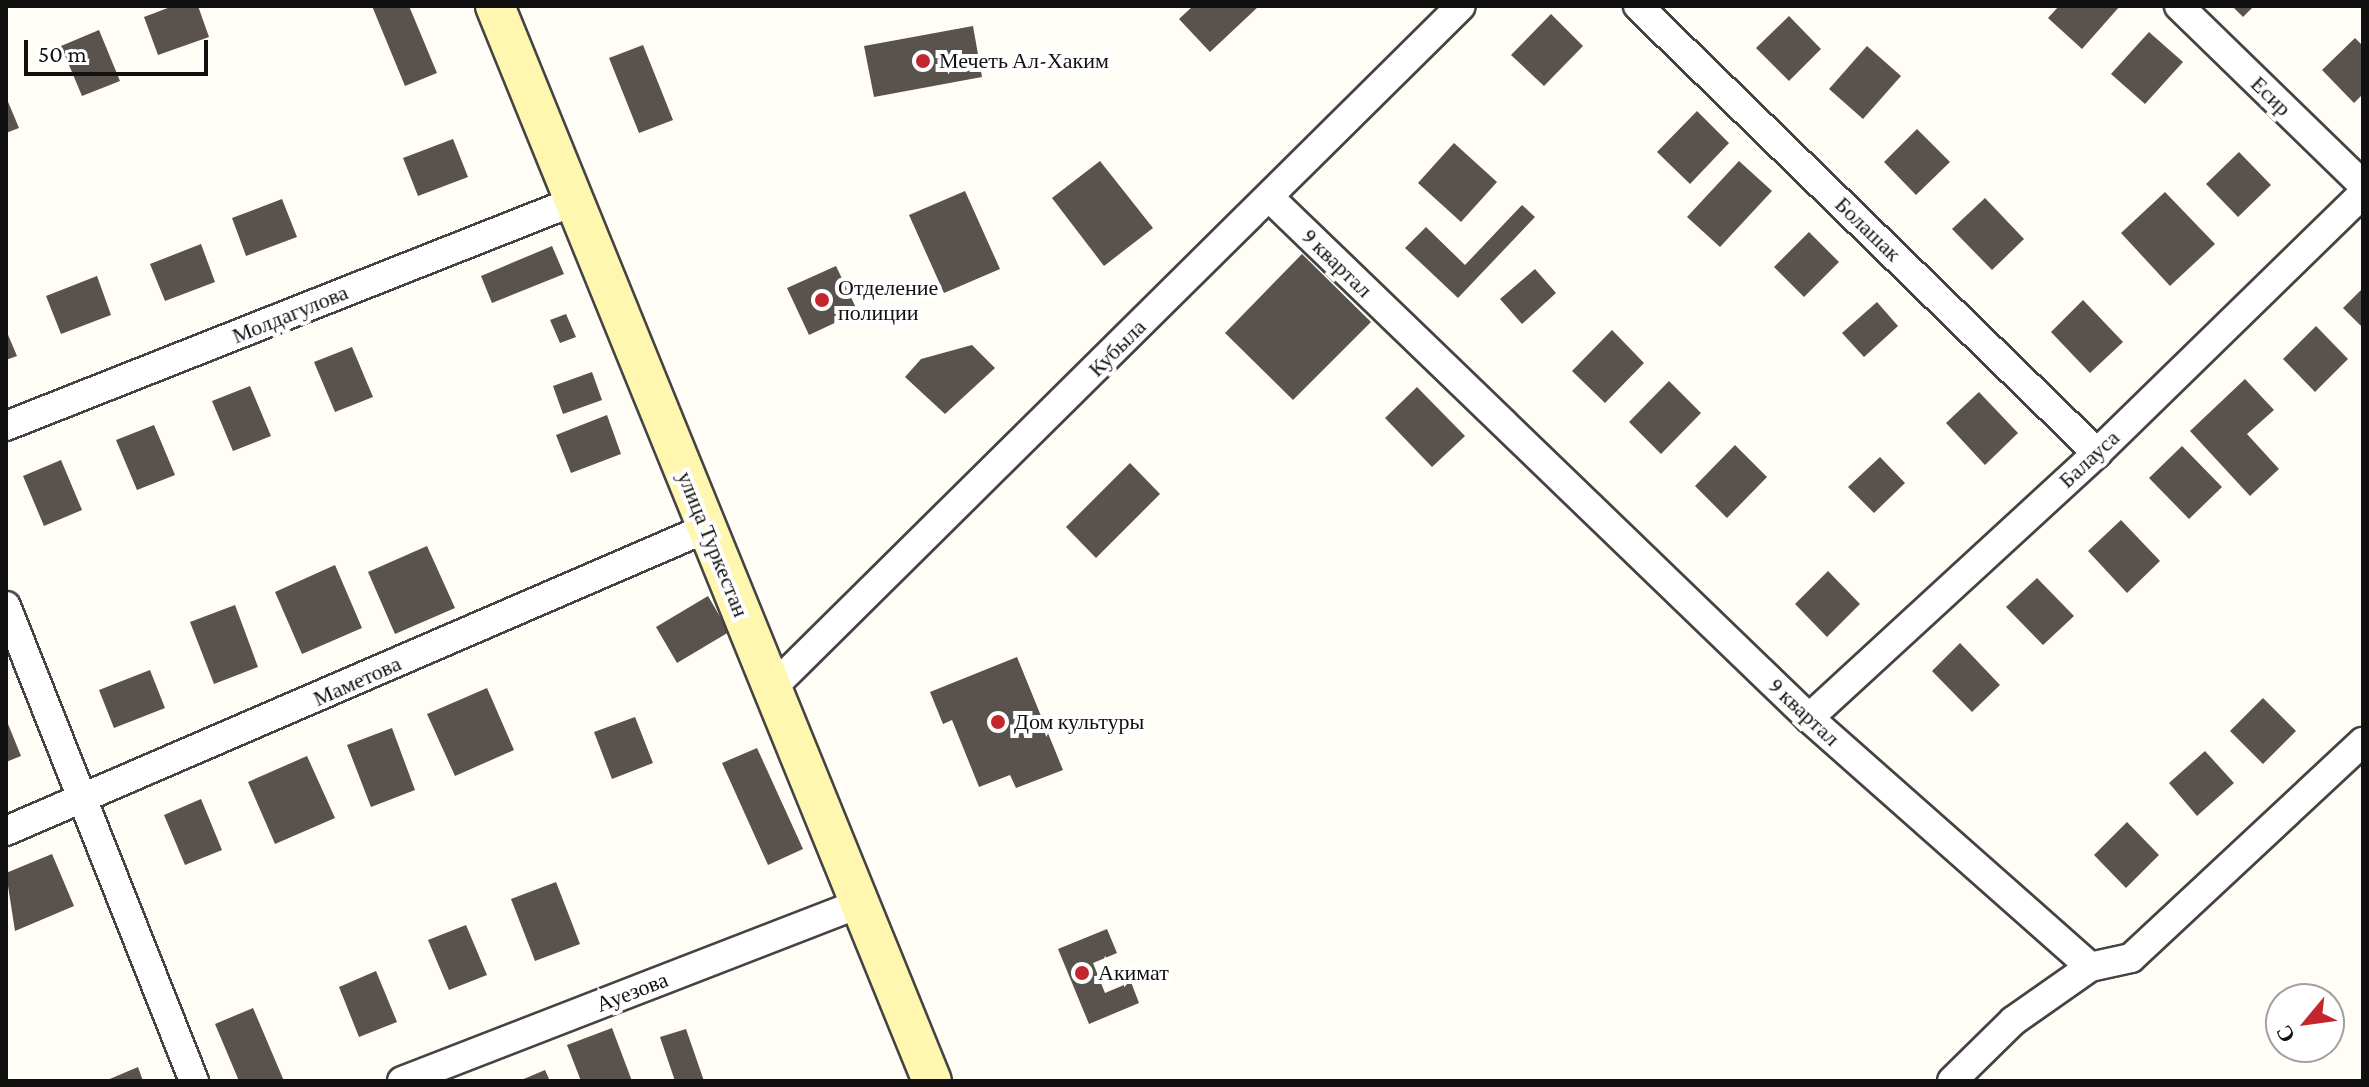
<!DOCTYPE html>
<meta charset="utf-8">
<style>
body{margin:0}
#map{position:relative;width:2369px;height:1087px;overflow:hidden;background:#fffdf5;font-family:"Crimson Pro",serif}
div>[style]{position:absolute}
[style*='--x']{left:calc(var(--x)*1px);top:calc(var(--y)*1px);width:calc(var(--w)*1px);rotate:calc(var(--a)*1deg)}
.building>*{inset:0;background:#5a524d}
.roads{filter:drop-shadow(2px 0 #444) drop-shadow(-2px 0 #444) drop-shadow(0 2px #444) drop-shadow(0 -2px #444)}
.street>*{height:28px;margin:-14px;padding:0 14px;transform-origin:14px;border-radius:14px;background:#fff}
.secondary>*{height:38px;margin:-19px;padding:0 19px;transform-origin:19px;border-radius:19px;background:#fff6b0}
.dots>*{width:22px;height:22px;translate:-50% -50%;box-sizing:border-box;border:4px solid #fff;border-radius:50%}
span{translate:-50% -50%;white-space:nowrap;text-align:center;line-height:1.15;-webkit-text-stroke:8px #fff;paint-order:stroke}
.poi-label{font-size:22px;color:#111}
.left{translate:0 -50%;text-align:left}
.street-label{font-size:22px;color:#111}
.frame{position:absolute;inset:0;border:8px solid #111;pointer-events:none}
.north{position:absolute;left:2265px;top:983px;width:80px;height:80px;box-sizing:border-box;background:#fff;border:2px solid #a0a0a0;border-radius:50%;rotate:241deg;font-size:22px;font-weight:700;line-height:32px;text-align:center;color:#111}
.north::after{content:'';display:block;margin:auto;width:28px;height:36px;background:#c4262e;clip-path:polygon(50% 0,100% 100%,50% 72%,0 100%)}
.scale{position:absolute;left:24px;top:40px;width:184px;height:36px;box-sizing:border-box;border:4px solid #111;border-top:0;padding-left:10px;font-size:24px;line-height:28px;white-space:nowrap;color:#111;-webkit-text-stroke:6px #fff;paint-order:stroke}
</style>
<div id="map">
<div class="building">
<div style="clip-path:polygon(173px 6px,198px 6px,209px 37px,158px 55px,144px 17px)"></div>
<div style="clip-path:polygon(372px 6px,409px 6px,437px 73px,405px 86px)"></div>
<div style="clip-path:polygon(1193px 6px,1259px 6px,1210px 52px,1179px 19px)"></div>
<div style="clip-path:polygon(2059px 6px,2120px 6px,2082px 49px,2048px 18px)"></div>
<div style="clip-path:polygon(2232px 6px,2254px 6px,2243px 17px)"></div>
<div style="clip-path:polygon(1551px 14px,1583px 46px,1544px 86px,1511px 55px)"></div>
<div style="clip-path:polygon(1789px 16px,1821px 49px,1789px 81px,1756px 48px)"></div>
<div style="clip-path:polygon(973px 26px,982px 77px,874px 97px,864px 46px)"></div>
<div style="clip-path:polygon(99px 30px,120px 81px,82px 96px,61px 46px)"></div>
<div style="clip-path:polygon(2149px 32px,2183px 62px,2145px 104px,2111px 74px)"></div>
<div style="clip-path:polygon(2355px 38px,2363px 46px,2363px 94px,2354px 103px,2322px 70px)"></div>
<div style="clip-path:polygon(643px 45px,673px 120px,639px 133px,609px 58px)"></div>
<div style="clip-path:polygon(1867px 46px,1901px 76px,1863px 119px,1829px 89px)"></div>
<div style="clip-path:polygon(6px 97px,19px 128px,6px 133px)"></div>
<div style="clip-path:polygon(1697px 111px,1729px 143px,1690px 184px,1657px 152px)"></div>
<div style="clip-path:polygon(1917px 129px,1950px 162px,1916px 195px,1884px 162px)"></div>
<div style="clip-path:polygon(453px 139px,468px 177px,418px 196px,403px 158px)"></div>
<div style="clip-path:polygon(1454px 143px,1497px 182px,1461px 222px,1418px 183px)"></div>
<div style="clip-path:polygon(2239px 152px,2271px 185px,2238px 217px,2206px 184px)"></div>
<div style="clip-path:polygon(1100px 161px,1153px 228px,1104px 266px,1052px 198px)"></div>
<div style="clip-path:polygon(1739px 161px,1772px 191px,1720px 247px,1687px 217px)"></div>
<div style="clip-path:polygon(965px 191px,1000px 269px,944px 293px,909px 215px)"></div>
<div style="clip-path:polygon(2165px 192px,2215px 244px,2170px 286px,2121px 233px)"></div>
<div style="clip-path:polygon(1985px 198px,2024px 239px,1992px 270px,1952px 229px)"></div>
<div style="clip-path:polygon(282px 199px,297px 237px,246px 256px,232px 218px)"></div>
<div style="clip-path:polygon(1522px 205px,1535px 217px,1458px 298px,1405px 248px,1426px 227px,1465px 265px)"></div>
<div style="clip-path:polygon(1809px 232px,1839px 262px,1804px 297px,1774px 267px)"></div>
<div style="clip-path:polygon(201px 244px,215px 282px,165px 301px,150px 264px)"></div>
<div style="clip-path:polygon(552px 246px,564px 274px,492px 303px,481px 276px)"></div>
<div style="clip-path:polygon(1302px 254px,1371px 322px,1293px 400px,1225px 333px)"></div>
<div style="clip-path:polygon(836px 266px,858px 312px,809px 335px,787px 288px)"></div>
<div style="clip-path:polygon(1535px 269px,1556px 293px,1522px 324px,1500px 299px)"></div>
<div style="clip-path:polygon(97px 276px,111px 315px,61px 334px,46px 296px)"></div>
<div style="clip-path:polygon(2363px 288px,2363px 328px,2343px 308px)"></div>
<div style="clip-path:polygon(2083px 300px,2123px 342px,2090px 373px,2051px 332px)"></div>
<div style="clip-path:polygon(1877px 302px,1898px 326px,1864px 357px,1842px 333px)"></div>
<div style="clip-path:polygon(566px 314px,576px 337px,560px 343px,550px 320px)"></div>
<div style="clip-path:polygon(2316px 326px,2348px 359px,2315px 392px,2283px 359px)"></div>
<div style="clip-path:polygon(6px 330px,17px 356px,6px 360px)"></div>
<div style="clip-path:polygon(1612px 330px,1644px 363px,1605px 403px,1572px 371px)"></div>
<div style="clip-path:polygon(972px 345px,995px 368px,945px 414px,905px 377px,921px 359px)"></div>
<div style="clip-path:polygon(352px 347px,373px 397px,335px 412px,314px 362px)"></div>
<div style="clip-path:polygon(592px 372px,602px 400px,563px 414px,553px 386px)"></div>
<div style="clip-path:polygon(2245px 379px,2274px 410px,2247px 434px,2279px 469px,2250px 496px,2190px 431px)"></div>
<div style="clip-path:polygon(1669px 381px,1701px 413px,1661px 454px,1629px 422px)"></div>
<div style="clip-path:polygon(250px 386px,271px 436px,233px 451px,212px 401px)"></div>
<div style="clip-path:polygon(1417px 387px,1465px 436px,1432px 467px,1385px 418px)"></div>
<div style="clip-path:polygon(1979px 392px,2018px 433px,1985px 465px,1946px 423px)"></div>
<div style="clip-path:polygon(607px 415px,621px 454px,571px 473px,556px 435px)"></div>
<div style="clip-path:polygon(154px 425px,175px 475px,137px 490px,116px 440px)"></div>
<div style="clip-path:polygon(1735px 445px,1767px 477px,1727px 518px,1695px 486px)"></div>
<div style="clip-path:polygon(2182px 446px,2222px 487px,2189px 519px,2149px 478px)"></div>
<div style="clip-path:polygon(1880px 457px,1905px 483px,1874px 513px,1848px 487px)"></div>
<div style="clip-path:polygon(61px 460px,82px 510px,44px 526px,23px 476px)"></div>
<div style="clip-path:polygon(1130px 463px,1160px 494px,1096px 558px,1066px 527px)"></div>
<div style="clip-path:polygon(2121px 520px,2160px 561px,2127px 593px,2088px 551px)"></div>
<div style="clip-path:polygon(427px 546px,455px 608px,395px 634px,368px 572px)"></div>
<div style="clip-path:polygon(335px 565px,362px 628px,302px 654px,275px 592px)"></div>
<div style="clip-path:polygon(1828px 571px,1860px 604px,1827px 637px,1795px 604px)"></div>
<div style="clip-path:polygon(2037px 578px,2074px 616px,2043px 645px,2006px 607px)"></div>
<div style="clip-path:polygon(708px 596px,729px 632px,677px 663px,656px 627px)"></div>
<div style="clip-path:polygon(235px 605px,258px 667px,214px 684px,190px 622px)"></div>
<div style="clip-path:polygon(1960px 643px,2000px 685px,1972px 712px,1932px 671px)"></div>
<div style="clip-path:polygon(1017px 657px,1063px 770px,1016px 788px,1010px 775px,979px 787px,952px 720px,943px 724px,930px 692px)"></div>
<div style="clip-path:polygon(150px 670px,165px 708px,114px 728px,99px 690px)"></div>
<div style="clip-path:polygon(487px 688px,514px 750px,455px 776px,427px 714px)"></div>
<div style="clip-path:polygon(2263px 698px,2296px 731px,2263px 764px,2230px 731px)"></div>
<div style="clip-path:polygon(635px 717px,653px 763px,612px 779px,594px 732px)"></div>
<div style="clip-path:polygon(6px 719px,21px 756px,6px 762px)"></div>
<div style="clip-path:polygon(392px 728px,415px 790px,371px 807px,347px 745px)"></div>
<div style="clip-path:polygon(757px 748px,803px 849px,768px 865px,722px 763px)"></div>
<div style="clip-path:polygon(2205px 751px,2234px 783px,2197px 816px,2169px 783px)"></div>
<div style="clip-path:polygon(307px 756px,335px 818px,275px 844px,248px 782px)"></div>
<div style="clip-path:polygon(201px 799px,222px 850px,185px 865px,164px 815px)"></div>
<div style="clip-path:polygon(2127px 822px,2159px 855px,2126px 888px,2094px 855px)"></div>
<div style="clip-path:polygon(52px 854px,74px 906px,15px 931px,6px 873px)"></div>
<div style="clip-path:polygon(556px 882px,580px 944px,535px 961px,511px 899px)"></div>
<div style="clip-path:polygon(466px 925px,487px 975px,449px 990px,428px 940px)"></div>
<div style="clip-path:polygon(1107px 929px,1117px 953px,1093px 963px,1105px 993px,1131px 982px,1139px 1003px,1089px 1024px,1058px 949px)"></div>
<div style="clip-path:polygon(376px 971px,397px 1022px,359px 1037px,339px 987px)"></div>
<div style="clip-path:polygon(253px 1008px,284px 1081px,239px 1081px,215px 1024px)"></div>
<div style="clip-path:polygon(612px 1028px,632px 1081px,581px 1081px,567px 1045px)"></div>
<div style="clip-path:polygon(686px 1029px,704px 1081px,675px 1081px,660px 1037px)"></div>
<div style="clip-path:polygon(138px 1067px,143px 1081px,105px 1081px)"></div>
<div style="clip-path:polygon(545px 1070px,550px 1081px,519px 1081px)"></div>
</div>
<div class="roads">
<div class="street">
<div style="--x:1638;--y:6;--w:641;--a:44.24"></div>
<div style="--x:2179;--y:6;--w:257;--a:44.2"></div>
<div style="--x:1270;--y:198;--w:749;--a:43.97"></div>
<div style="--x:1809;--y:718;--w:375;--a:41.5"></div>
<div style="--x:2090;--y:967;--w:42;--a:-12.4"></div>
<div style="--x:2131;--y:958;--w:317;--a:-43"></div>
<div style="--x:6;--y:426;--w:612;--a:-21.58"></div>
<div style="--x:6;--y:606;--w:511;--a:68.41"></div>
<div style="--x:772;--y:688;--w:969;--a:-44.71"></div>
<div style="--x:1809;--y:718;--w:391;--a:-42.6"></div>
<div style="--x:2097;--y:453;--w:372;--a:-44.3"></div>
<div style="--x:6;--y:831;--w:764;--a:-23.38"></div>
<div style="--x:402;--y:1081;--w:493;--a:-21.2"></div>
<div style="--x:1952;--y:1081;--w:86;--a:-44.5"></div>
<div style="--x:2013;--y:1021;--w:94;--a:-35"></div>
</div>
<div class="secondary">
<div style="--x:495;--y:6;--w:1160;--a:67.88"></div>
</div>
</div>
<div class="dots">
<div style="left:923px;top:61px;background:#c4262e"></div>
<div style="left:822px;top:300px;background:#c4262e"></div>
<div style="left:998px;top:722px;background:#c4262e"></div>
<div style="left:1082px;top:973px;background:#c4262e"></div>
</div>
<div class="poi-label">
<span class="left" style="left:939px;top:61px">Мечеть Ал-Хаким</span>
<span class="left" style="left:838px;top:300px">Отделение<br>полиции</span>
<span class="left" style="left:1014px;top:722px">Дом культуры</span>
<span class="left" style="left:1098px;top:973px">Акимат</span>
</div>
<div class="street-label">
<span style="left:2271px;top:96px;rotate:44deg">Есир</span>
<span style="left:1868px;top:229px;rotate:44deg">Болашак</span>
<span style="left:1337px;top:263px;rotate:44deg">9 квартал</span>
<span style="left:290px;top:314px;rotate:-22deg">Молдагулова</span>
<span style="left:1117px;top:348px;rotate:-45deg">Кубыла</span>
<span style="left:2089px;top:459px;rotate:-43deg">Балауса</span>
<span style="left:713px;top:544px;rotate:68deg">улица Туркестан</span>
<span style="left:357px;top:681px;rotate:-24deg">Маметова</span>
<span style="left:1804px;top:712px;rotate:43deg">9 квартал</span>
<span style="left:632px;top:992px;rotate:-21deg">Ауезова</span>
</div>
<div class="frame"></div>
<div class="north">С</div>
<div class="scale">50 m</div>
</div>
